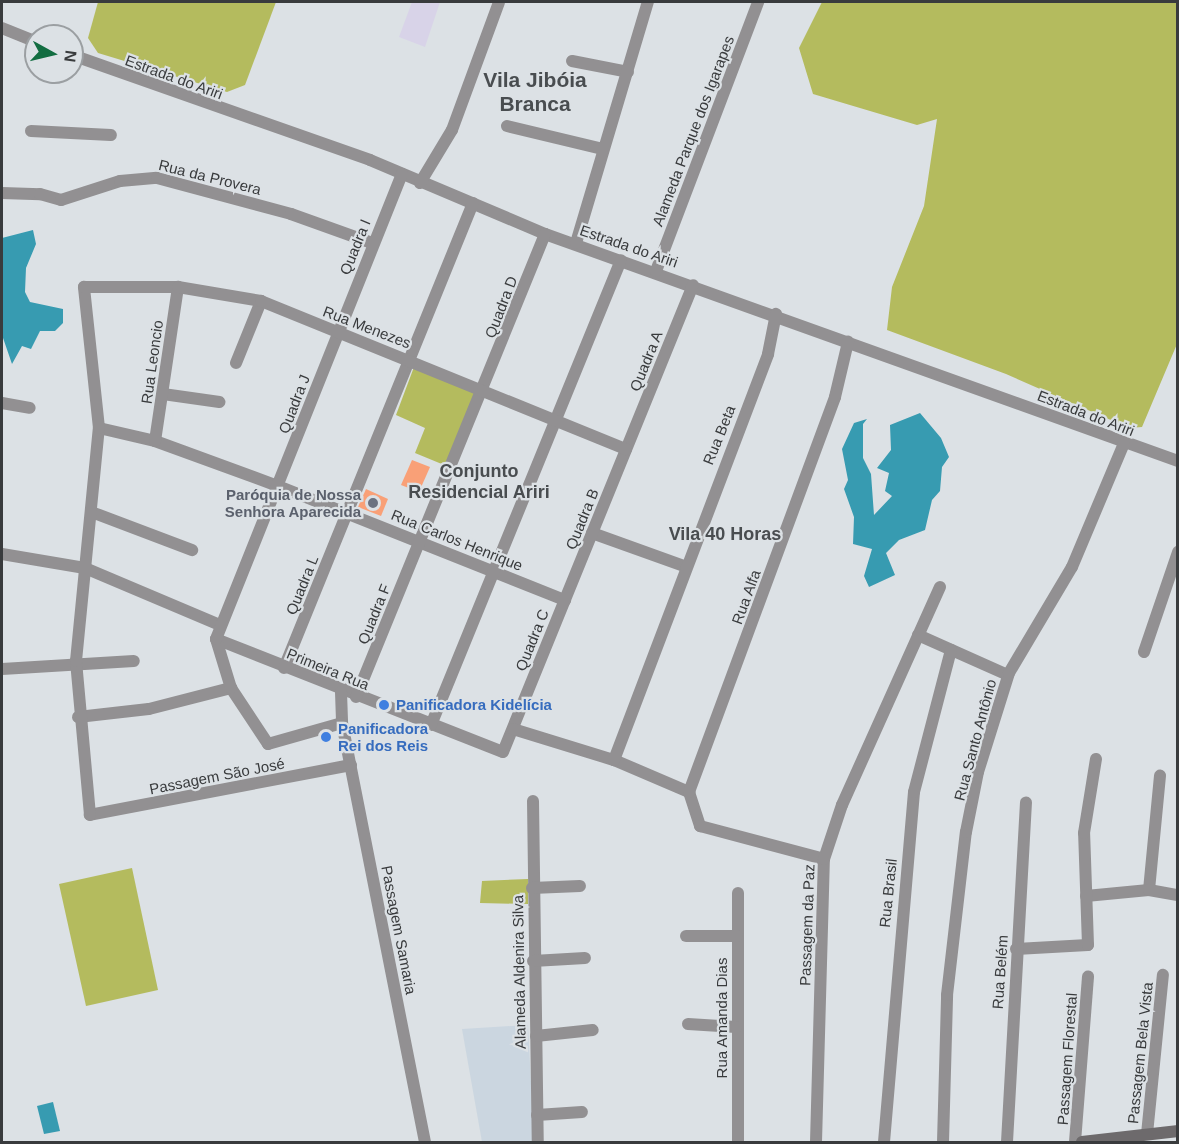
<!DOCTYPE html>
<meta charset="utf-8">
<style>
body{margin:0}
#map{position:relative;width:1179px;height:1144px;overflow:hidden;background:#dce1e5;font-family:Helvetica,sans-serif}
div>[style]{position:absolute}
[style*='--x']{left:calc(var(--x)*1px);top:calc(var(--y)*1px);width:calc(var(--w)*1px);rotate:calc(var(--a)*1deg)}
.industrial>*{inset:0;background:#d8d3e8}
.built>*{inset:0;background:#cbd6e0}
.green>*{inset:0;background:#b4bb5e}
.water>*{inset:0;background:#379bb1}
.building>*{inset:0;background:#f9a077}
.minor>*{height:12px;margin:-6px;padding:0 6px;transform-origin:6px;border-radius:6px;background:#929092}
.secondary>*{height:12px;margin:-6px;padding:0 6px;transform-origin:6px;border-radius:6px;background:#6d6a6c}
.dots>*{width:16px;height:16px;translate:-50% -50%;box-sizing:border-box;border:3px solid #dce1e5;border-radius:50%}
span{translate:-50% -50%;white-space:nowrap;text-align:center;line-height:1.15;-webkit-text-stroke:4.5px #dce1e5;paint-order:stroke}
.street-label{font-size:15px;color:#393b3d}
.worship-label{font-size:15px;color:#5b616d;font-weight:700}
.right{translate:-100% -50%;text-align:right}
.shop-label{font-size:15px;color:#366cbe;font-weight:700}
.left{translate:0 -50%;text-align:left}
.quarter-label{font-size:18px;color:#494d50;font-weight:700}
.district-label{font-size:21px;color:#494d50;font-weight:700}
.frame{position:absolute;inset:0;border:3px solid #393b3d;pointer-events:none}
.north{position:absolute;left:24px;top:24px;width:60px;height:60px;box-sizing:border-box;background:#dce1e5;border:2px solid #9b9fa2;border-radius:50%;rotate:98deg;font-size:16px;font-weight:700;line-height:24px;text-align:center;color:#393b3d}
.north::after{content:'';display:block;margin:auto;width:21px;height:27px;background:#126d41;clip-path:polygon(50% 0,100% 100%,50% 72%,0 100%)}
</style>
<div id="map">
<div class="industrial">
<div style="clip-path:polygon(412px 2px,440px 2px,425px 47px,399px 37px)"></div>
</div>
<div class="built">
<div style="clip-path:polygon(528px 1025px,534px 1142px,482px 1142px,462px 1029px)"></div>
</div>
<div class="green">
<div style="clip-path:polygon(98px 2px,276px 2px,245px 85px,227px 92px,98px 53px,88px 38px)"></div>
<div style="clip-path:polygon(822px 2px,1177px 2px,1177px 344px,1142px 427px,1129px 428px,1006px 374px,887px 330px,892px 287px,924px 206px,937px 119px,917px 125px,813px 94px,799px 48px)"></div>
<div style="clip-path:polygon(414px 367px,479px 391px,449px 467px,415px 453px,425px 428px,396px 415px)"></div>
<div style="clip-path:polygon(132px 868px,158px 990px,86px 1006px,59px 884px)"></div>
<div style="clip-path:polygon(528px 879px,528px 904px,480px 903px,482px 881px)"></div>
</div>
<div class="water">
<div style="clip-path:polygon(33px 230px,36px 244px,26px 268px,25px 292px,30px 302px,63px 309px,63px 323px,55px 331px,40px 331px,31px 349px,22px 346px,12px 364px,2px 335px,2px 238px)"></div>
<div style="clip-path:polygon(920px 413px,941px 438px,949px 457px,942px 467px,940px 491px,932px 500px,925px 530px,899px 540px,886px 553px,895px 575px,869px 587px,864px 576px,872px 549px,853px 544px,854px 517px,844px 489px,848px 480px,842px 449px,854px 423px,867px 419px,863px 424px,863px 458px,871px 474px,874px 515px,892px 496px,885px 491px,889px 473px,877px 468px,891px 450px,890px 425px)"></div>
<div style="clip-path:polygon(53px 1102px,60px 1131px,44px 1134px,37px 1106px)"></div>
</div>
<div class="building">
<div style="clip-path:polygon(412px 460px,430px 467px,419px 492px,401px 485px)"></div>
<div style="clip-path:polygon(366px 489px,388px 499px,381px 516px,358px 507px)"></div>
</div>
<div class="minor">
<div style="--x:2;--y:28;--w:37;--a:22"></div>
<div style="--x:72;--y:55;--w:316;--a:19.4"></div>
<div style="--x:370;--y:160;--w:190;--a:22.9"></div>
<div style="--x:545;--y:234;--w:672;--a:19.73"></div>
<div style="--x:572;--y:61;--w:57;--a:11.1"></div>
<div style="--x:507;--y:126;--w:99;--a:13.5"></div>
<div style="--x:31;--y:131;--w:80;--a:2.9"></div>
<div style="--x:420;--y:183;--w:62;--a:-58.9"></div>
<div style="--x:452;--y:130;--w:136;--a:-69.8"></div>
<div style="--x:2;--y:193;--w:38;--a:2"></div>
<div style="--x:40;--y:194;--w:22;--a:16"></div>
<div style="--x:61;--y:200;--w:62;--a:-17.9"></div>
<div style="--x:120;--y:181;--w:37;--a:-5"></div>
<div style="--x:157;--y:178;--w:139;--a:15"></div>
<div style="--x:291;--y:214;--w:86;--a:19.7"></div>
<div style="--x:576;--y:243;--w:252;--a:-73.4"></div>
<div style="--x:656;--y:271;--w:288;--a:-69.2"></div>
<div style="--x:236;--y:363;--w:67;--a:-68"></div>
<div style="--x:163;--y:394;--w:57;--a:8.1"></div>
<div style="--x:2;--y:403;--w:28;--a:10"></div>
<div style="--x:99;--y:428;--w:57;--a:13.1"></div>
<div style="--x:155;--y:441;--w:131;--a:20.1"></div>
<div style="--x:278;--y:486;--w:309;--a:21.7"></div>
<div style="--x:155;--y:441;--w:156;--a:-81.5"></div>
<div style="--x:94;--y:513;--w:105;--a:20.7"></div>
<div style="--x:592;--y:533;--w:98;--a:19.7"></div>
<div style="--x:2;--y:554;--w:84;--a:9.6"></div>
<div style="--x:85;--y:568;--w:147;--a:22.9"></div>
<div style="--x:918;--y:635;--w:98;--a:24"></div>
<div style="--x:216;--y:639;--w:308;--a:21.5"></div>
<div style="--x:503;--y:752;--w:504;--a:-67.86"></div>
<div style="--x:1144;--y:652;--w:106;--a:-71.2"></div>
<div style="--x:284;--y:668;--w:502;--a:-67.88"></div>
<div style="--x:2;--y:669;--w:132;--a:-3.5"></div>
<div style="--x:341;--y:692;--w:31;--a:88"></div>
<div style="--x:342;--y:723;--w:427;--a:78.8"></div>
<div style="--x:356;--y:697;--w:500;--a:-67.79"></div>
<div style="--x:78;--y:717;--w:71;--a:-6.4"></div>
<div style="--x:149;--y:709;--w:85;--a:-14.4"></div>
<div style="--x:342;--y:723;--w:77;--a:164.2"></div>
<div style="--x:268;--y:744;--w:67;--a:-123.5"></div>
<div style="--x:231;--y:688;--w:51;--a:-107"></div>
<div style="--x:216;--y:639;--w:501;--a:-68.2"></div>
<div style="--x:431;--y:725;--w:502;--a:-67.77"></div>
<div style="--x:513;--y:729;--w:106;--a:17.1"></div>
<div style="--x:614;--y:760;--w:82;--a:23.1"></div>
<div style="--x:689;--y:792;--w:36;--a:72"></div>
<div style="--x:700;--y:826;--w:128;--a:14.9"></div>
<div style="--x:614;--y:760;--w:434;--a:-69.2"></div>
<div style="--x:768;--y:354;--w:41;--a:-78.7"></div>
<div style="--x:351;--y:765;--w:266;--a:169.2"></div>
<div style="--x:90;--y:815;--w:155;--a:-95.2"></div>
<div style="--x:76;--y:661;--w:234;--a:-84.4"></div>
<div style="--x:99;--y:428;--w:142;--a:-96.1"></div>
<div style="--x:84;--y:287;--w:94;--a:0"></div>
<div style="--x:178;--y:287;--w:84;--a:9.6"></div>
<div style="--x:261;--y:301;--w:394;--a:22.1"></div>
<div style="--x:689;--y:792;--w:421;--a:-69.7"></div>
<div style="--x:835;--y:397;--w:57;--a:-76.7"></div>
<div style="--x:533;--y:801;--w:341;--a:89.2"></div>
<div style="--x:532;--y:888;--w:48;--a:-2.4"></div>
<div style="--x:1149;--y:890;--w:115;--a:-84.5"></div>
<div style="--x:738;--y:893;--w:249;--a:90"></div>
<div style="--x:1086;--y:896;--w:63;--a:-5.4"></div>
<div style="--x:1149;--y:890;--w:29;--a:10"></div>
<div style="--x:686;--y:936;--w:51;--a:0"></div>
<div style="--x:1016;--y:949;--w:72;--a:-3.2"></div>
<div style="--x:1088;--y:945;--w:112;--a:-92"></div>
<div style="--x:1084;--y:833;--w:75;--a:-80.8"></div>
<div style="--x:533;--y:961;--w:52;--a:-3.3"></div>
<div style="--x:688;--y:1024;--w:48;--a:3.6"></div>
<div style="--x:536;--y:1036;--w:57;--a:-6"></div>
<div style="--x:537;--y:1115;--w:45;--a:-3.8"></div>
<div style="--x:1147;--y:1134;--w:160;--a:-84.3"></div>
<div style="--x:816;--y:1142;--w:283;--a:-88.4"></div>
<div style="--x:824;--y:859;--w:57;--a:-71.6"></div>
<div style="--x:842;--y:805;--w:239;--a:-65.8"></div>
<div style="--x:884;--y:1142;--w:351;--a:-85.1"></div>
<div style="--x:914;--y:792;--w:147;--a:-75.4"></div>
<div style="--x:943;--y:1142;--w:147;--a:-88.4"></div>
<div style="--x:947;--y:995;--w:164;--a:-83.4"></div>
<div style="--x:966;--y:832;--w:61;--a:-78.7"></div>
<div style="--x:978;--y:772;--w:104;--a:-72.6"></div>
<div style="--x:1009;--y:673;--w:123;--a:-59.3"></div>
<div style="--x:1072;--y:567;--w:134;--a:-67.2"></div>
<div style="--x:1007;--y:1142;--w:340;--a:-86.8"></div>
<div style="--x:1075;--y:1142;--w:166;--a:-85.5"></div>
</div>
<div class="secondary">
<div style="--x:1082;--y:1142;--w:97;--a:-6.5"></div>
</div>
<div class="dots">
<div style="left:373px;top:503px;background:#6b7280"></div>
<div style="left:384px;top:705px;background:#3f7fe0"></div>
<div style="left:326px;top:737px;background:#3f7fe0"></div>
</div>
<div class="street-label">
<span style="left:174px;top:77px;rotate:20deg">Estrada do Ariri</span>
<span style="left:693px;top:131px;rotate:-69deg">Alameda Parque dos Igarapes</span>
<span style="left:210px;top:177px;rotate:14deg">Rua da Provera</span>
<span style="left:629px;top:246px;rotate:19deg">Estrada do Ariri</span>
<span style="left:355px;top:247px;rotate:-68deg">Quadra I</span>
<span style="left:501px;top:307px;rotate:-69deg">Quadra D</span>
<span style="left:367px;top:327px;rotate:21deg">Rua Menezes</span>
<span style="left:646px;top:361px;rotate:-68deg">Quadra A</span>
<span style="left:152px;top:362px;rotate:-82deg">Rua Leoncio</span>
<span style="left:294px;top:404px;rotate:-69deg">Quadra J</span>
<span style="left:1086px;top:413px;rotate:21deg">Estrada do Ariri</span>
<span style="left:719px;top:435px;rotate:-68deg">Rua Beta</span>
<span style="left:582px;top:519px;rotate:-68deg">Quadra B</span>
<span style="left:457px;top:540px;rotate:22deg">Rua Carlos Henrique</span>
<span style="left:302px;top:585px;rotate:-68deg">Quadra L</span>
<span style="left:746px;top:597px;rotate:-70deg">Rua Alfa</span>
<span style="left:374px;top:614px;rotate:-68deg">Quadra F</span>
<span style="left:532px;top:640px;rotate:-68deg">Quadra C</span>
<span style="left:328px;top:669px;rotate:22deg">Primeira Rua</span>
<span style="left:975px;top:740px;rotate:-75deg">Rua Santo Antônio</span>
<span style="left:217px;top:776px;rotate:-11deg">Passagem São José</span>
<span style="left:888px;top:893px;rotate:-84deg">Rua Brasil</span>
<span style="left:807px;top:925px;rotate:-88deg">Passagem da Paz</span>
<span style="left:399px;top:930px;rotate:79deg">Passagem Samaria</span>
<span style="left:519px;top:972px;rotate:-91deg">Alameda Aldenira Silva</span>
<span style="left:1000px;top:972px;rotate:-86deg">Rua Belém</span>
<span style="left:722px;top:1018px;rotate:-90deg">Rua Amanda Dias</span>
<span style="left:1140px;top:1053px;rotate:-84deg">Passagem Bela Vista</span>
<span style="left:1067px;top:1059px;rotate:-86deg">Passagem Florestal</span>
</div>
<div class="worship-label">
<span class="right" style="left:361px;top:503px">Paróquia de Nossa<br>Senhora Aparecida</span>
</div>
<div class="shop-label">
<span class="left" style="left:396px;top:705px">Panificadora Kidelícia</span>
<span class="left" style="left:338px;top:737px">Panificadora<br>Rei dos Reis</span>
</div>
<div class="quarter-label">
<span style="left:479px;top:482px">Conjunto<br>Residencial Ariri</span>
<span style="left:725px;top:534px">Vila 40 Horas</span>
</div>
<div class="district-label">
<span style="left:535px;top:92px">Vila Jibóia<br>Branca</span>
</div>
<div class="frame"></div>
<div class="north">N</div>
</div>
